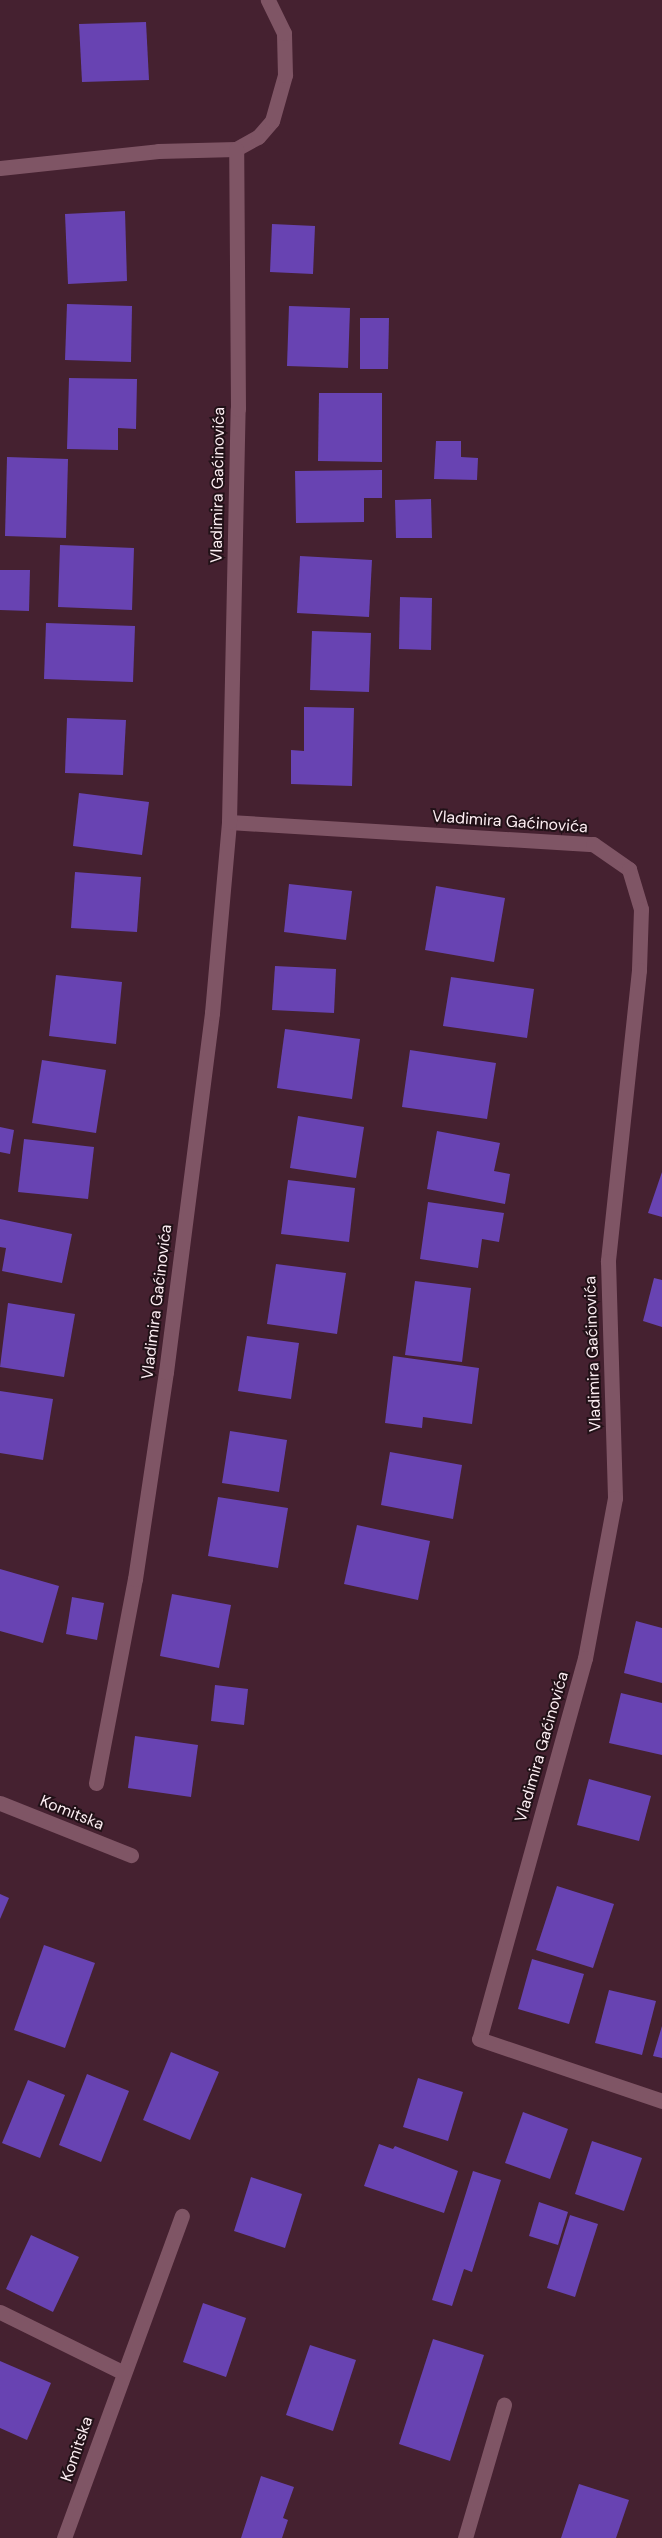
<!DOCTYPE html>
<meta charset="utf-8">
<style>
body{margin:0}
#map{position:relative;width:662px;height:2538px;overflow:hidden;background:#452130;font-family:"DM Sans",sans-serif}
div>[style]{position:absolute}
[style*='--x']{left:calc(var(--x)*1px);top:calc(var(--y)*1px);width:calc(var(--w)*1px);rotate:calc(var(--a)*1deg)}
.building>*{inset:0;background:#6843b2}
.street>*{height:15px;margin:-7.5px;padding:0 7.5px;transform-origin:7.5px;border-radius:7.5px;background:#7f5565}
span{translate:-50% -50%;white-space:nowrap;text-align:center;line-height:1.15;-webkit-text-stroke:4px #211117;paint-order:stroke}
.street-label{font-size:16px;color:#fcedf2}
</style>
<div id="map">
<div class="building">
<div style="clip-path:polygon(146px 22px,149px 80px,82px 82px,79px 24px)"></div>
<div style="clip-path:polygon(125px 211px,127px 281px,68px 284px,65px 214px)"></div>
<div style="clip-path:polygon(272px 224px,315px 226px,313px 274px,270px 272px)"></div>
<div style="clip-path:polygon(67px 304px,132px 306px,131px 362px,65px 360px)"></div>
<div style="clip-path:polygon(289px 306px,350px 308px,348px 368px,287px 366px)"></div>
<div style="clip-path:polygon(360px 318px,389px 318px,388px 369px,360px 369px)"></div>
<div style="clip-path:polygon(69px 378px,137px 379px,136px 429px,118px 428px,118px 450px,67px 449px)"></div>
<div style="clip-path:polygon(319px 393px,382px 393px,382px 462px,318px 461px)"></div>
<div style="clip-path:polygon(436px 441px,461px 441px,461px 457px,478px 458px,477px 480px,434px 479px)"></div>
<div style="clip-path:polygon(7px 457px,68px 459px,66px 538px,5px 536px)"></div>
<div style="clip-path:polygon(382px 470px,382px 498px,364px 498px,364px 522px,296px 523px,295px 471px)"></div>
<div style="clip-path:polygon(431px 499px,432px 538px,396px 538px,395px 500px)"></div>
<div style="clip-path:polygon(60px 545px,134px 548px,132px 610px,58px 607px)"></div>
<div style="clip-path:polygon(300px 556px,372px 560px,369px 617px,297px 613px)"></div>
<div style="clip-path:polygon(0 570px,30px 570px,29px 611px,0 610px)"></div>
<div style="clip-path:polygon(400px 597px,432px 598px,431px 650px,399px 649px)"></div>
<div style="clip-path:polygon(46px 623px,135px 626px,133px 682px,44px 679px)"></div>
<div style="clip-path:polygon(312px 631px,371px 633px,369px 692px,310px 690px)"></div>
<div style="clip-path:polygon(304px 707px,354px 708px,352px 786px,291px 784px,291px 750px,304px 751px)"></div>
<div style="clip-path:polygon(67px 718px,126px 720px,123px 775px,65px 773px)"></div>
<div style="clip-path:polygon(79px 793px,149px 802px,142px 855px,73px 846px)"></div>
<div style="clip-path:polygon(75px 872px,141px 877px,137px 932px,71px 928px)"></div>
<div style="clip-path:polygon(289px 884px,352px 891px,346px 940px,284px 932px)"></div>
<div style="clip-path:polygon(436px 886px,505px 898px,494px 962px,425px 950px)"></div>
<div style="clip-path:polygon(275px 966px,336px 969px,334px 1013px,272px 1010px)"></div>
<div style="clip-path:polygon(56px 975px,122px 982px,116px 1044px,49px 1036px)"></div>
<div style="clip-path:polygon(451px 977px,534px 989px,527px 1038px,443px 1026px)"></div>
<div style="clip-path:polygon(285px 1029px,360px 1039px,352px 1099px,277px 1088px)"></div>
<div style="clip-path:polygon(410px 1050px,496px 1063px,487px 1119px,402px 1107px)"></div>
<div style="clip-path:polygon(42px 1060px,106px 1070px,96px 1133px,32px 1123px)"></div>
<div style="clip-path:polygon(298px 1116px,364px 1127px,356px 1178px,290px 1168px)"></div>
<div style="clip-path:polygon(0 1127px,14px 1130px,10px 1154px,0 1152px)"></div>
<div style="clip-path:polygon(437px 1131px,500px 1143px,494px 1171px,510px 1174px,505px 1204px,427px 1189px)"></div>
<div style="clip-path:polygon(24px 1139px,94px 1147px,88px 1199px,18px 1192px)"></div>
<div style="clip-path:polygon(662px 1172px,662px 1217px,648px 1213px)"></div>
<div style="clip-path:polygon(288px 1180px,355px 1188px,349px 1242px,281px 1234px)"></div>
<div style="clip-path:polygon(428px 1202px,504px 1213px,499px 1242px,482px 1239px,478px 1268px,420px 1259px)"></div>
<div style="clip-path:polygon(0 1219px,72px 1234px,62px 1283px,2px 1271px,6px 1248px,0 1247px)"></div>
<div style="clip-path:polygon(276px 1264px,346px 1273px,337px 1334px,267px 1324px)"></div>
<div style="clip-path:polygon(654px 1278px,662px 1280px,662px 1327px,643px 1321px)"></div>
<div style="clip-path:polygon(415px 1281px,471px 1288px,462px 1362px,405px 1355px)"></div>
<div style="clip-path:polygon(8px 1303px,75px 1314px,64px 1377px,0 1367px)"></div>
<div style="clip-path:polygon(247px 1336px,299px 1343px,291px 1399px,238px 1391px)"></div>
<div style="clip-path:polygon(393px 1356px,479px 1368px,472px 1424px,423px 1417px,422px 1428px,385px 1423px)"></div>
<div style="clip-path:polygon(0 1391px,53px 1399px,43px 1460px,0 1453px)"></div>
<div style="clip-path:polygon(230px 1431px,287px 1440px,279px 1492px,222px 1483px)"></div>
<div style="clip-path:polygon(390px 1452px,462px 1465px,453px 1519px,381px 1505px)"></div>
<div style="clip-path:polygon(218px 1497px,288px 1508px,278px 1568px,208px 1556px)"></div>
<div style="clip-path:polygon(357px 1525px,430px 1541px,418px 1600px,344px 1584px)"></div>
<div style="clip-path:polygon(0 1569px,59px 1586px,43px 1643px,0 1631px)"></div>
<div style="clip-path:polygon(172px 1594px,231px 1605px,219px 1668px,160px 1656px)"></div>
<div style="clip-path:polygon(72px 1597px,104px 1603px,97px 1640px,66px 1634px)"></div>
<div style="clip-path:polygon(636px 1621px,662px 1628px,662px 1683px,624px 1673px)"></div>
<div style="clip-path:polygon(215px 1685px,248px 1689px,244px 1725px,211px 1721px)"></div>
<div style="clip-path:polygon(621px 1693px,662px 1703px,662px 1755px,609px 1743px)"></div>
<div style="clip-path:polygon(135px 1736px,198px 1745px,191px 1797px,128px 1788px)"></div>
<div style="clip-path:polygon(589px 1779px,651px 1796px,639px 1841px,577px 1825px)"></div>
<div style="clip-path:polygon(557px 1886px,614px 1904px,593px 1968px,536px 1950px)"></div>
<div style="clip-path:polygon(0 1894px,9px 1898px,0 1919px)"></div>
<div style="clip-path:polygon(44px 1945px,95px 1963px,65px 2048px,14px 2030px)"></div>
<div style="clip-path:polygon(532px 1959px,584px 1974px,569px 2024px,518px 2009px)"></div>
<div style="clip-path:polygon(609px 1990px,656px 2001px,642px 2055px,595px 2043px)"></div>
<div style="clip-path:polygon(662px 2026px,662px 2058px,653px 2056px)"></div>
<div style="clip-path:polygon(171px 2052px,219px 2072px,190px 2140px,143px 2120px)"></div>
<div style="clip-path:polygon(87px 2074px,129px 2091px,101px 2162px,59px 2145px)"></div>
<div style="clip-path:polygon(418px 2078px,463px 2092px,448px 2141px,403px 2127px)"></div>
<div style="clip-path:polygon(28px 2080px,65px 2095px,40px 2158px,2px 2143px)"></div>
<div style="clip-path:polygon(523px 2112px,568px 2129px,550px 2179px,505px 2163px)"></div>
<div style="clip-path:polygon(592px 2141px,642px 2158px,624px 2211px,575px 2194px)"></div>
<div style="clip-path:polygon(379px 2144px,393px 2149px,395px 2146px,458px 2171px,444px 2213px,364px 2186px)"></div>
<div style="clip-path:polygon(473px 2171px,501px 2180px,472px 2272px,464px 2269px,452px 2306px,432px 2300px)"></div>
<div style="clip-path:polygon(251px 2177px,302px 2194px,285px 2248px,234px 2231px)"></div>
<div style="clip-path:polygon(539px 2202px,568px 2212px,558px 2245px,529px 2236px)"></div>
<div style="clip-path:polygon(570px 2215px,598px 2224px,575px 2297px,547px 2288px)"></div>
<div style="clip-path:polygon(31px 2235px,79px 2257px,53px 2312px,6px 2289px)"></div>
<div style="clip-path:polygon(203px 2303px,246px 2318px,226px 2377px,183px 2362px)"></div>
<div style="clip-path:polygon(433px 2339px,484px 2355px,450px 2461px,399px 2444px)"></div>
<div style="clip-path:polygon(310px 2345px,356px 2360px,333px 2431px,286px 2415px)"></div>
<div style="clip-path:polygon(0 2361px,51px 2383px,27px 2440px,0 2428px)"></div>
<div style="clip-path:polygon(261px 2476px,294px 2487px,283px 2518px,288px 2520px,282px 2538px,241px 2538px)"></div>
<div style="clip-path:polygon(579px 2484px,629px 2500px,616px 2538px,561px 2538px)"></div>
</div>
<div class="street">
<div style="--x:0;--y:168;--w:159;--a:-6.1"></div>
<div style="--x:158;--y:151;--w:78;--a:-1.5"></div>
<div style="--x:236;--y:149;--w:25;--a:-29"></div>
<div style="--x:258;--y:137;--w:21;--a:-49"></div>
<div style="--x:272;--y:121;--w:48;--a:-74.2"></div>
<div style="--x:285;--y:75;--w:42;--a:-91.4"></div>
<div style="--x:284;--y:33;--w:37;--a:-116"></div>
<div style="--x:229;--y:822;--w:365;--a:3.5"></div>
<div style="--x:593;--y:844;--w:44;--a:34.8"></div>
<div style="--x:629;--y:869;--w:42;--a:73.3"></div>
<div style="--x:641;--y:909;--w:61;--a:91.9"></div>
<div style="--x:639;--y:970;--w:293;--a:96.1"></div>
<div style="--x:608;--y:1261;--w:237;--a:88.3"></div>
<div style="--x:615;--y:1498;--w:163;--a:100.6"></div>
<div style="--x:585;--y:1658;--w:395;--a:105.5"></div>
<div style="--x:479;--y:2039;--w:193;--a:18.7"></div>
<div style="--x:96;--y:1783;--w:208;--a:-79.2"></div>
<div style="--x:135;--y:1579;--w:209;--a:-81.5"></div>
<div style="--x:166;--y:1372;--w:362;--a:-82.7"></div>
<div style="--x:212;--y:1013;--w:192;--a:-84.9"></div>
<div style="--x:229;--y:822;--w:413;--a:-88.8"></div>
<div style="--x:238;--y:409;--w:260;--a:-90.4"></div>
<div style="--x:0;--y:1803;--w:141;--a:21.7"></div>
<div style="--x:0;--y:2312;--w:136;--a:26.2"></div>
<div style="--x:64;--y:2538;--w:343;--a:-69.9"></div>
<div style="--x:465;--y:2538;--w:139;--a:-73.7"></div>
</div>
<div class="street-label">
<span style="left:218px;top:485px;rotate:-89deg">Vladimira Gaćinovića</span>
<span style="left:510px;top:822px;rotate:4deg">Vladimira Gaćinovića</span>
<span style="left:157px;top:1302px;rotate:-83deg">Vladimira Gaćinovića</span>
<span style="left:593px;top:1354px;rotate:-92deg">Vladimira Gaćinovića</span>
<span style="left:542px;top:1747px;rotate:-74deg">Vladimira Gaćinovića</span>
<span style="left:72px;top:1813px;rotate:22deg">Komitska</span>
<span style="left:77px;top:2449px;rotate:-71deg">Komitska</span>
</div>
</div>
